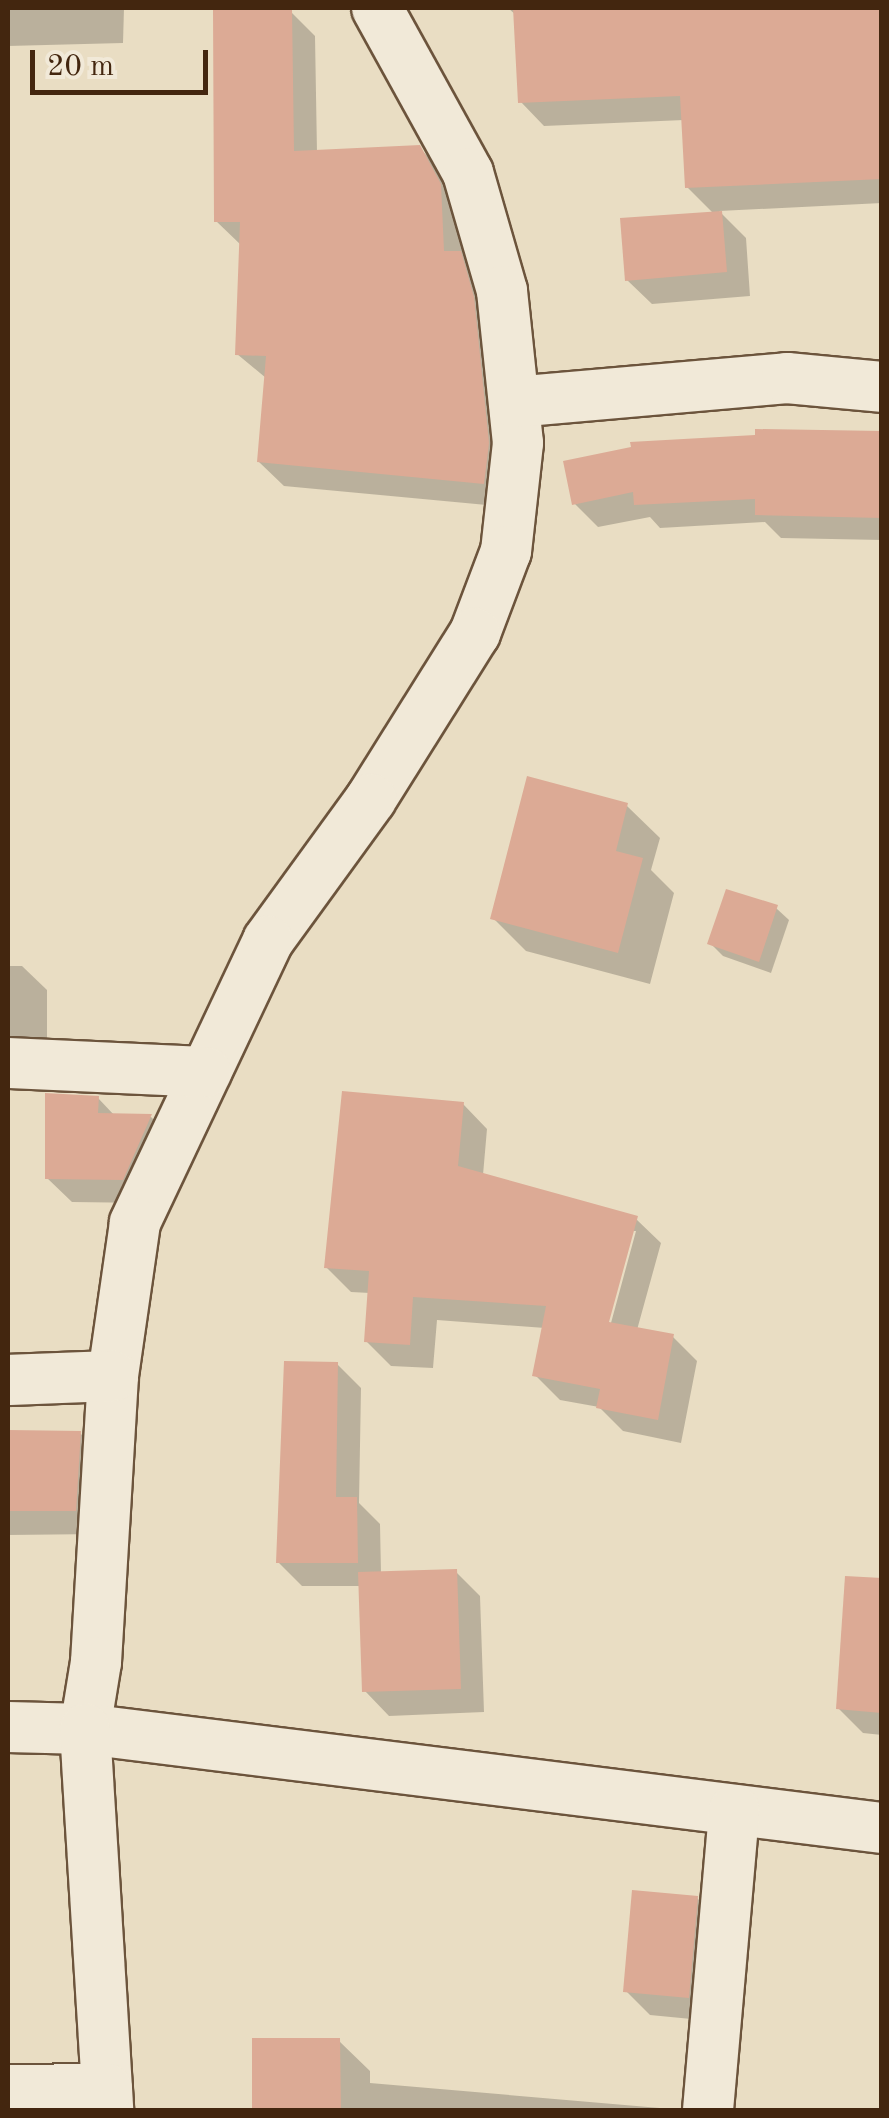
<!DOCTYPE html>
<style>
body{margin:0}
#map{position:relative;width:889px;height:2118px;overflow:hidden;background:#e9ddc3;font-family:"Old Standard TT",serif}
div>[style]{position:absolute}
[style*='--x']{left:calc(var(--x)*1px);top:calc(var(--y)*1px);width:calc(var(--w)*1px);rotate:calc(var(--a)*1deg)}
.shadow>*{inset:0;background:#0003}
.building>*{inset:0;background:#dcaa95}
.roads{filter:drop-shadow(2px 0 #6c543c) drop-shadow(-2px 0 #6c543c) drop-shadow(0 2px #6c543c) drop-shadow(0 -2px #6c543c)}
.minor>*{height:50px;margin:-25px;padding:0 25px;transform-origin:25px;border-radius:25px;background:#f1e9d8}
span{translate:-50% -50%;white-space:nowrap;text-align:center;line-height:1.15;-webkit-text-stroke:8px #f1e9d8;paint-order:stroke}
.frame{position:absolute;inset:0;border:10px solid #43260f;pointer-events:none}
.scale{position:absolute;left:30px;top:50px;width:178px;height:45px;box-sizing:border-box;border:5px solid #43260f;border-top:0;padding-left:12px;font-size:30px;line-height:35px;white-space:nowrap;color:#43260f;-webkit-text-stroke:8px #f1e9d8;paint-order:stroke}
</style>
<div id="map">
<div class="shadow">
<div style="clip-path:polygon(8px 8px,124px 8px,123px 43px,8px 46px)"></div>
<div style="clip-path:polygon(508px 8px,882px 8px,882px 203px,719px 211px,746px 238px,750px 296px,652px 304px,627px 280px,714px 214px,687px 187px,684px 120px,544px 126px,520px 101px,516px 15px)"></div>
<div style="clip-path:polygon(291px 12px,315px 36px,317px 152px,419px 148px,444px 172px,464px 210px,467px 261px,484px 278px,508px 507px,284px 486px,259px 462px,266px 378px,237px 354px,242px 246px,216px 221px)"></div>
<div style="clip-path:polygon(882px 433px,882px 540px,781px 538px,765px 522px,660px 528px,650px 517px,598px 527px,575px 504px,758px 438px)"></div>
<div style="clip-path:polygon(627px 806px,660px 838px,651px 870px,674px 893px,650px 984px,526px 951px,493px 918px)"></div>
<div style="clip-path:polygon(776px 908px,789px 920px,771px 973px,723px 956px,710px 943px)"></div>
<div style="clip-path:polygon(8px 966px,22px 966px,47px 990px,47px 1058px,8px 1069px)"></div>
<div style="clip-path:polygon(98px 1098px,115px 1116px,151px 1117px,175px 1141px,148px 1203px,72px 1202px,47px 1178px)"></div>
<div style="clip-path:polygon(evenodd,463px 1104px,487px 1129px,483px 1175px,636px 1219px,661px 1243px,637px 1330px,673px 1337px,697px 1361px,681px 1443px,623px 1431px,599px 1407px,560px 1400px,535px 1375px,545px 1328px,437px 1320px,433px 1368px,391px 1366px,366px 1341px,370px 1293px,351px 1292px,326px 1267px,463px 1104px,631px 1231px,636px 1231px,608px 1334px,603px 1333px,631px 1231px)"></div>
<div style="clip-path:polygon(337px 1364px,361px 1388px,359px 1503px,380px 1524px,381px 1574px,456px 1572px,480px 1596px,484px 1712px,389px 1716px,365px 1691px,361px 1586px,302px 1586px,278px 1562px)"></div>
<div style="clip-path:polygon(8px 1433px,80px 1433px,104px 1458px,100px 1534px,8px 1535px)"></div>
<div style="clip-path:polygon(882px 1600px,882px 1735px,863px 1733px,838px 1708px)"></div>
<div style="clip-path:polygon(697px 1898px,721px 1922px,712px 2021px,650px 2015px,626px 1991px)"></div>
<div style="clip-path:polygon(254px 2040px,339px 2041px,370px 2071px,370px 2083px,683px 2110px,255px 2110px)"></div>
</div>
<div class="building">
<div style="clip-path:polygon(513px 8px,882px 8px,882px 179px,685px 188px,680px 96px,518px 103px)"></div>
<div style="clip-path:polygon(213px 9px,292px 9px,294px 151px,420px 145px,441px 184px,444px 251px,461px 251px,474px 297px,489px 443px,484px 484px,257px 462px,266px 356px,235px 355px,240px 222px,214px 222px)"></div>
<div style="clip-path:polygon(722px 211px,727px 272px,625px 281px,620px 218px)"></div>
<div style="clip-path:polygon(755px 429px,882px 431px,882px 518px,755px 515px,755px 499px,634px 505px,633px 492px,572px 505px,563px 461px,631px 447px,630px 442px,755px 435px)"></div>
<div style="clip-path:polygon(527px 776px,628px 803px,616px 851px,643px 858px,618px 953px,490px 919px)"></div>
<div style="clip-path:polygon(726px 889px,778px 905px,759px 962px,707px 944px)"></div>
<div style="clip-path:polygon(342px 1091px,464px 1102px,458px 1166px,638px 1216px,609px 1322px,674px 1334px,658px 1420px,596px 1408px,600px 1389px,532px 1376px,546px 1306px,413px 1297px,410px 1345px,364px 1342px,369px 1271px,324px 1268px)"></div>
<div style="clip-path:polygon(45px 1093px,99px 1096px,98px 1113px,152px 1114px,123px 1180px,45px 1179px)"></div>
<div style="clip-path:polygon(284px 1361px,338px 1362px,336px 1497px,357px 1497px,358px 1563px,276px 1563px)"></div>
<div style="clip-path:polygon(8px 1430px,81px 1431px,76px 1511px,8px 1511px)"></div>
<div style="clip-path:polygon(457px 1569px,461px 1689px,362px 1692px,358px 1572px)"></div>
<div style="clip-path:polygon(845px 1576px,882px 1578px,882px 1713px,836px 1709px)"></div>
<div style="clip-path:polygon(632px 1890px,698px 1896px,689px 1998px,623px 1992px)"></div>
<div style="clip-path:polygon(252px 2038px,340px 2038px,341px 2110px,252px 2110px)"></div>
</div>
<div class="roads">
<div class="minor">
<div style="--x:377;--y:8;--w:188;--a:61.1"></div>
<div style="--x:468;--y:173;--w:123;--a:73.9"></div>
<div style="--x:502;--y:291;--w:153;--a:84"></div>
<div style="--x:518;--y:443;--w:109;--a:96.3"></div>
<div style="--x:506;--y:551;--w:88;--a:110.7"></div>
<div style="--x:475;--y:633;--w:196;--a:122.1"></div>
<div style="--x:371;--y:799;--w:175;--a:126"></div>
<div style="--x:268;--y:941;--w:312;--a:115.3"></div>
<div style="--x:135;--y:1223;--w:155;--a:98.2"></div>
<div style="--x:113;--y:1376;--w:287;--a:93.4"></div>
<div style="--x:96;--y:1662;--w:68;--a:99.3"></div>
<div style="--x:85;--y:1729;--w:803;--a:7.08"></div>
<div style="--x:514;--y:402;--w:274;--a:-5"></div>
<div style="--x:787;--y:378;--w:95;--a:5.4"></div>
<div style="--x:8;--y:1063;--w:198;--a:2.6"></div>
<div style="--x:8;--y:1380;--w:105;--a:-2.2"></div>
<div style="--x:8;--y:1727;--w:77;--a:1.5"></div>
<div style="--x:85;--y:1729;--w:382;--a:86.5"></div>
<div style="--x:8;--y:2090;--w:99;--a:-0.6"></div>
<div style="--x:708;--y:2110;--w:301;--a:-85"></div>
</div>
</div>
<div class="frame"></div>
<div class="scale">20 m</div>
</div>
